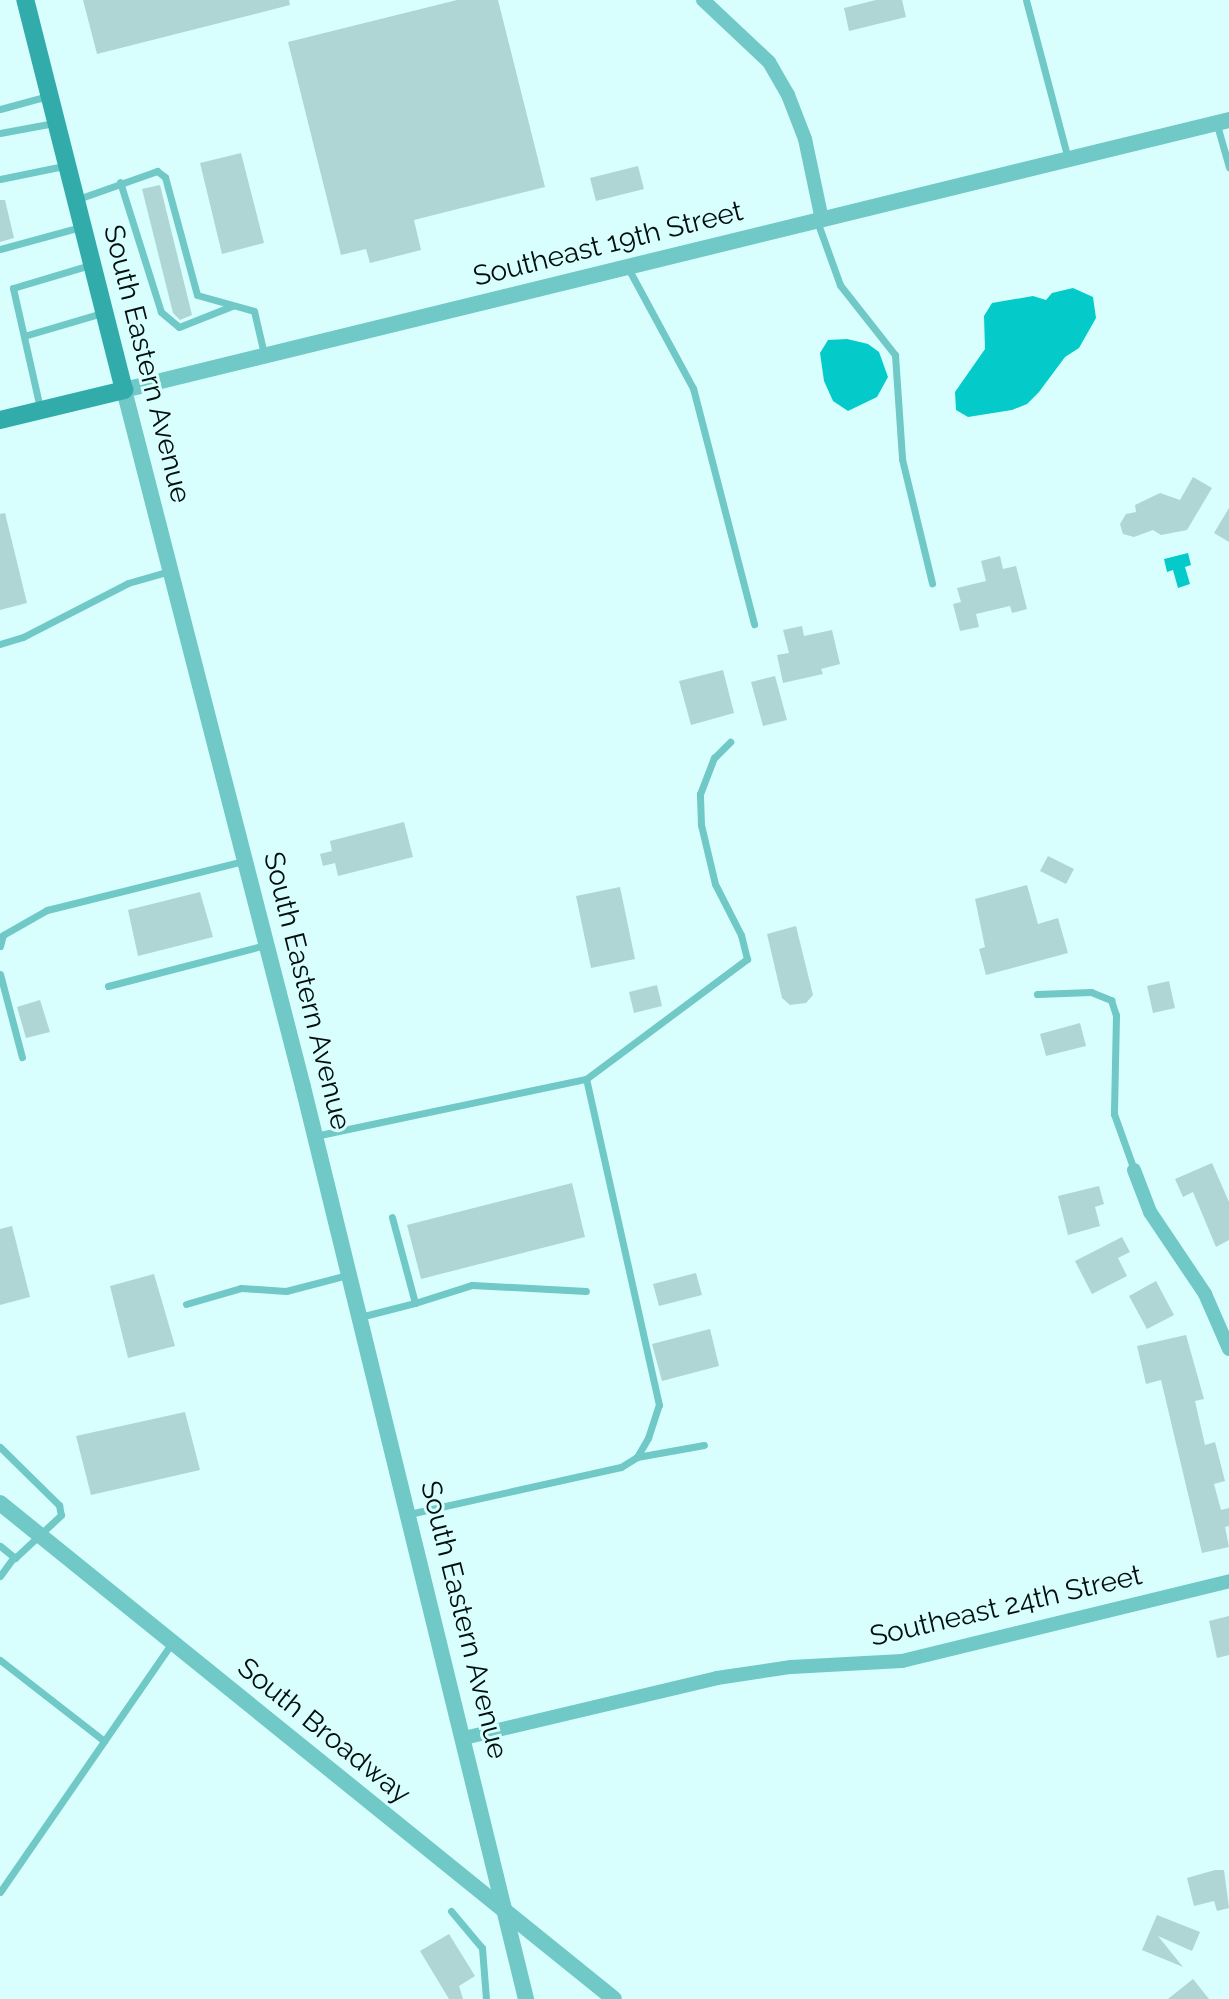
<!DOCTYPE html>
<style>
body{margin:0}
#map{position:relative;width:1229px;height:1999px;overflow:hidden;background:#d8fffe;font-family:Raleway,sans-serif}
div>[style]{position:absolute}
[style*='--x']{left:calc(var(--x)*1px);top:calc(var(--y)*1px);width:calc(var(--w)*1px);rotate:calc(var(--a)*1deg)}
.water>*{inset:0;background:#04cbca}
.building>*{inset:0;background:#afd5d4}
.service>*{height:7px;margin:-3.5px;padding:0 3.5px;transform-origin:3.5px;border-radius:3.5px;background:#70c8c7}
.minor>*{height:14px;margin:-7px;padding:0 7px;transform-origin:7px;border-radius:7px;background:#70c8c7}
.tertiary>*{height:16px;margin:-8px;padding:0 8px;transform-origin:8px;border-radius:8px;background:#70c8c7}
.secondary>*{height:18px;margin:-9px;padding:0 9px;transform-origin:9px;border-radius:9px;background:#32acab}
span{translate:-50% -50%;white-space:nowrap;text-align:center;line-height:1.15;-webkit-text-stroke:6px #d8fffe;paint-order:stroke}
.street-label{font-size:28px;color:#030e0e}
</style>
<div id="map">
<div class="water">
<div style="clip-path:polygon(1073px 288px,1093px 297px,1096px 318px,1079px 348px,1065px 357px,1039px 392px,1027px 404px,1012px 410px,968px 417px,956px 410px,955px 392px,985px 349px,984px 316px,992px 303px,1033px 296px,1046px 300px,1052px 293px)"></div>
<div style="clip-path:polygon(847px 339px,868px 344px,879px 352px,888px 377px,877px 397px,848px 411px,833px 401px,824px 381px,820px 353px,828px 340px)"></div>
<div style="clip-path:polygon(1188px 553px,1191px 565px,1185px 567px,1190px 584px,1178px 588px,1173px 570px,1167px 572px,1164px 559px)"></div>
</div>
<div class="building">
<div style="clip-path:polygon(83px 0,289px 0,290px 5px,97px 54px)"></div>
<div style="clip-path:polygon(457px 0,498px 0,545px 187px,414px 220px,421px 250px,370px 263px,366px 249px,341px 255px,288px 42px)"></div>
<div style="clip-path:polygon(876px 0,902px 0,906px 17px,849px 31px,844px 8px)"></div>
<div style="clip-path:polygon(241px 153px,264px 243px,222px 254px,200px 163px)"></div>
<div style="clip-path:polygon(638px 166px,644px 189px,596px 201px,590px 178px)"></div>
<div style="clip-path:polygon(160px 185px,192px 315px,180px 320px,173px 313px,142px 189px)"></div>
<div style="clip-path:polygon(0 200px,5px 200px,14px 238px,0 242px)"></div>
<div style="clip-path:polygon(1193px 477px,1212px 488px,1187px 530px,1161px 535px,1153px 530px,1134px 537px,1123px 534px,1120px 524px,1126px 514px,1136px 512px,1135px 505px,1160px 493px,1180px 500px)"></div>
<div style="clip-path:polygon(1229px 508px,1229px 542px,1214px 533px)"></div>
<div style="clip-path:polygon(5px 513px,27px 603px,0 610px,0 514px)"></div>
<div style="clip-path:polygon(1000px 556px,1003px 569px,1016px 566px,1027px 609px,1012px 613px,1010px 606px,976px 614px,979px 627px,960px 631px,953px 604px,961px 602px,957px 588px,986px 581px,981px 561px)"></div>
<div style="clip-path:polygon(802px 626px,804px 636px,832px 630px,840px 664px,821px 669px,823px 674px,783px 683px,777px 655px,789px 653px,783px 630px)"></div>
<div style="clip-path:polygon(723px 670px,734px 713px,691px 725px,679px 681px)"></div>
<div style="clip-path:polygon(775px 676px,787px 720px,763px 726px,751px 682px)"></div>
<div style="clip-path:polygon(404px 822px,413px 857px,338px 876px,335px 863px,323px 866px,320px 854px,332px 851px,330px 841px)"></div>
<div style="clip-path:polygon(1048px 856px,1074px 869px,1066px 884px,1040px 871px)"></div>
<div style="clip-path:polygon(1027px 885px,1038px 924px,1058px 918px,1068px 953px,986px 975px,979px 949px,985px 947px,975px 899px)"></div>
<div style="clip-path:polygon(620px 887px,635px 959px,591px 968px,576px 896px)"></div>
<div style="clip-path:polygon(200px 892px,213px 937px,138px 956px,128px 910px)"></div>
<div style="clip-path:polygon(796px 926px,813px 995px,806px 1003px,790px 1005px,782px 998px,767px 934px)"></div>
<div style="clip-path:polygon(1169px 981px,1175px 1008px,1153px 1013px,1147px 986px)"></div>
<div style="clip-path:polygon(657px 985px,662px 1006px,634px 1013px,629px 992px)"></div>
<div style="clip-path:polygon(40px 1000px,50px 1032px,26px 1038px,17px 1007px)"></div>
<div style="clip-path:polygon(1080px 1023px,1086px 1046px,1046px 1056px,1040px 1034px)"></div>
<div style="clip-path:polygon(1212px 1163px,1229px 1202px,1229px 1240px,1216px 1247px,1193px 1192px,1183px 1197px,1175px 1179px)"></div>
<div style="clip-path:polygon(572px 1183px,585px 1237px,421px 1279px,407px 1225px)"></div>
<div style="clip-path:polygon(1099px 1186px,1104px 1204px,1095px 1207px,1100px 1226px,1068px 1235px,1058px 1196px)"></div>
<div style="clip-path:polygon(12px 1226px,30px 1297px,0 1305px,0 1229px)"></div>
<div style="clip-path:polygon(1122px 1237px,1130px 1252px,1118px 1258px,1127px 1276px,1092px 1294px,1075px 1261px)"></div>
<div style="clip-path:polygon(696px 1273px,702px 1295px,659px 1306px,653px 1284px)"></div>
<div style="clip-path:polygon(154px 1274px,175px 1346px,128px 1358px,110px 1286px)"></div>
<div style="clip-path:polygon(1156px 1281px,1174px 1315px,1147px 1329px,1129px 1296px)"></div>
<div style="clip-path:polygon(710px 1329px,719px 1366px,662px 1381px,652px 1344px)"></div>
<div style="clip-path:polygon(1186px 1335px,1204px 1399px,1195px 1401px,1205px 1445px,1215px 1442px,1225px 1481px,1214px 1484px,1221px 1510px,1229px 1508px,1229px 1526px,1225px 1527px,1229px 1547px,1202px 1553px,1161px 1380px,1146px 1384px,1137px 1346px)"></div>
<div style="clip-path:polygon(185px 1412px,200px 1470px,91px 1495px,76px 1436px)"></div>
<div style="clip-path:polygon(1229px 1616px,1229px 1655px,1217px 1658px,1209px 1621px)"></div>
<div style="clip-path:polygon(1215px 1870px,1224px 1870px,1229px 1908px,1217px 1911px,1214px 1901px,1194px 1906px,1187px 1878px)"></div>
<div style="clip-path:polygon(1157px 1915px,1200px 1932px,1192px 1951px,1158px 1936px,1183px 1967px,1142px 1950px)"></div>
<div style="clip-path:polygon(449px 1934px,475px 1976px,459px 1986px,463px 1999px,449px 1999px,420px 1951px)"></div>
<div style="clip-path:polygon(1193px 1979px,1209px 1999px,1168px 1999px)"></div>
</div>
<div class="service">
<div style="--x:1026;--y:0;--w:164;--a:75.2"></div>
<div style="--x:0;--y:109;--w:50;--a:-15.2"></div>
<div style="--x:1217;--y:125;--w:44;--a:74.1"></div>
<div style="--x:0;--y:133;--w:55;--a:-10.5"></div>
<div style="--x:0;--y:179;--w:65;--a:-11.5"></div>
<div style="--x:120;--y:182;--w:136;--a:72.5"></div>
<div style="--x:161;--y:312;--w:23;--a:40"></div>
<div style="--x:179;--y:327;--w:57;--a:-21.6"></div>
<div style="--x:78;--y:199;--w:84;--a:-19.5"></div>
<div style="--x:157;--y:171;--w:10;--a:37"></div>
<div style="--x:165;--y:177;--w:122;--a:74.8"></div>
<div style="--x:197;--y:295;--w:59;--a:15.7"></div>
<div style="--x:254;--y:311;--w:44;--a:76.9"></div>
<div style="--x:817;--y:221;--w:68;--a:70.2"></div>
<div style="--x:840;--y:285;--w:89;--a:51.8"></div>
<div style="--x:895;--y:355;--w:104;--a:86.1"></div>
<div style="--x:902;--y:459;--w:128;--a:76.4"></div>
<div style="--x:0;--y:249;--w:84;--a:-15.2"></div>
<div style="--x:628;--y:268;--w:136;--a:61.6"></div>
<div style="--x:693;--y:388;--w:244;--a:75.5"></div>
<div style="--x:24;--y:336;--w:81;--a:-16.4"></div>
<div style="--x:40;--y:408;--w:123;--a:-102.7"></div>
<div style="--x:13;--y:288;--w:80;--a:-16.6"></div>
<div style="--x:0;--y:644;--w:24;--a:-17"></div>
<div style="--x:23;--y:637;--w:118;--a:-27.2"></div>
<div style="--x:128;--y:583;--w:44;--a:-15.9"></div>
<div style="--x:0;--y:946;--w:11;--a:-75"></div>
<div style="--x:3;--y:935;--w:51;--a:-29.6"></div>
<div style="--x:47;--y:910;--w:203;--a:-14"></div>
<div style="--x:0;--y:974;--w:86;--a:75.2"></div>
<div style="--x:108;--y:986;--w:162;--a:-14.6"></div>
<div style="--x:1037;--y:994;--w:54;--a:-2.1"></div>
<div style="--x:1091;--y:992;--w:22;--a:22"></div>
<div style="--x:1111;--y:1000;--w:16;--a:72"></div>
<div style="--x:1116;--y:1015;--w:99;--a:91.2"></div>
<div style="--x:1114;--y:1114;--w:59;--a:70.3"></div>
<div style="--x:315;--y:1136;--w:277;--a:-11.9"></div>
<div style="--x:586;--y:1079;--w:201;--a:-36.7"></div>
<div style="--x:747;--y:959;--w:25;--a:-104"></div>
<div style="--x:741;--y:935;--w:57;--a:-117"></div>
<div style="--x:715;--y:884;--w:61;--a:-103.3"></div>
<div style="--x:701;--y:825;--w:31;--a:-92"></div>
<div style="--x:700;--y:794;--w:39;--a:-69"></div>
<div style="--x:714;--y:758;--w:23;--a:-45"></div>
<div style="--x:415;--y:1303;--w:60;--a:-17.5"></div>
<div style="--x:472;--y:1285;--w:114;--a:3"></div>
<div style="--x:186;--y:1304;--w:57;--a:-16.2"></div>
<div style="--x:241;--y:1288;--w:45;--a:3.8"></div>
<div style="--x:286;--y:1291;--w:64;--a:-14.5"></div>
<div style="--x:360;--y:1317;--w:57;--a:-14.3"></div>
<div style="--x:415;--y:1303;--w:89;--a:-105"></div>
<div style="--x:0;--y:1447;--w:83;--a:44.5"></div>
<div style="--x:59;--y:1505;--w:10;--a:79"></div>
<div style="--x:61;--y:1515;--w:63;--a:136.9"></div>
<div style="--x:15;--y:1558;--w:19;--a:-141"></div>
<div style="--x:637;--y:1457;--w:68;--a:-10.2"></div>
<div style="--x:409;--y:1514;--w:217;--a:-12.5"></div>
<div style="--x:621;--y:1467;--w:19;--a:-32"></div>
<div style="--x:637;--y:1457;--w:22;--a:-60"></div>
<div style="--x:648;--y:1438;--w:35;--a:-72"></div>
<div style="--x:659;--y:1405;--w:334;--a:-102.6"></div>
<div style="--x:0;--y:1576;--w:24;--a:-54"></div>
<div style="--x:0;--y:1660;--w:132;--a:37.9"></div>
<div style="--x:0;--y:1892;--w:301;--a:-55.4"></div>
<div style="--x:451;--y:1911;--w:48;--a:50"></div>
<div style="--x:482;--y:1948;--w:51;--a:85.5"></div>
</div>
<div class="minor">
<div style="--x:703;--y:0;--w:91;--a:43.2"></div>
<div style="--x:769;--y:62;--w:38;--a:60"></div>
<div style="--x:788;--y:95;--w:47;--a:68.9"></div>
<div style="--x:805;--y:139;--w:83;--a:78.1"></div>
<div style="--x:1134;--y:1170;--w:45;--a:69.1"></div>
<div style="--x:1150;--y:1212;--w:99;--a:56.1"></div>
<div style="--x:1205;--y:1294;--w:60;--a:66.4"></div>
<div style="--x:464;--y:1738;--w:260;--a:-13.3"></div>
<div style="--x:717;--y:1678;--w:75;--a:-8.5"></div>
<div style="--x:791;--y:1667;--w:111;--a:-3.1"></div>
<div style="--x:902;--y:1661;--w:337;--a:-13.7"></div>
</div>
<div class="tertiary">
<div style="--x:0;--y:1503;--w:789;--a:38.93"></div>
<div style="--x:526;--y:1999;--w:939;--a:-103.74"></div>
<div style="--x:303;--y:1087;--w:720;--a:-104.4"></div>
<div style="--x:124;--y:390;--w:1138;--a:-13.73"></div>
</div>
<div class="secondary">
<div style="--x:0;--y:420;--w:128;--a:-13.6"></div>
<div style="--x:124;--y:390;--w:402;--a:-104.2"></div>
</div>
<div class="street-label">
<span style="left:608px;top:244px;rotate:-14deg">Southeast 19th Street</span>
<span style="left:147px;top:364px;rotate:76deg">South Eastern Avenue</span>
<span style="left:307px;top:991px;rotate:76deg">South Eastern Avenue</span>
<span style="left:1006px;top:1606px;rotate:-13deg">Southeast 24th Street</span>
<span style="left:464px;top:1620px;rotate:76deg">South Eastern Avenue</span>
<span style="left:324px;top:1731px;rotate:39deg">South Broadway</span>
</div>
</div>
